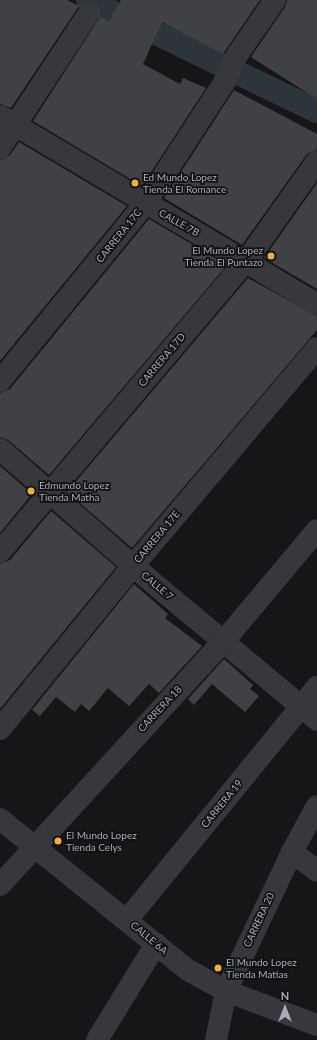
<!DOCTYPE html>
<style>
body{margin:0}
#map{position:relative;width:317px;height:1040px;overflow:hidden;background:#161618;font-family:Lato,sans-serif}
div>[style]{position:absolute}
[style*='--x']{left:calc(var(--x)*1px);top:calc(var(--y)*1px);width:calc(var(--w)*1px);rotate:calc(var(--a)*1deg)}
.canal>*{height:24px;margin:-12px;padding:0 12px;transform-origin:12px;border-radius:12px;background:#2c353c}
.building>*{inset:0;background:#404145}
.minor>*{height:22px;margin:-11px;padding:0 11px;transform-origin:11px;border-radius:11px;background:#37383d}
.dots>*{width:11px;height:11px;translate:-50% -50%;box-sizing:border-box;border:2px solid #111113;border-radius:50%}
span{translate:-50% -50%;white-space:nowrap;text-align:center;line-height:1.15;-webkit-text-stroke:3.5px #111113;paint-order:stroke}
.poi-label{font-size:10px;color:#a8adb8}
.left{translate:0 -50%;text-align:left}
.right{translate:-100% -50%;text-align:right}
.street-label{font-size:10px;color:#a8adb8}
.north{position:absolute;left:265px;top:988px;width:40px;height:40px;-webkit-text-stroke:3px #111113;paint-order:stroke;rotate:0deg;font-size:11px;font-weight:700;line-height:16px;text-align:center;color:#a8adb8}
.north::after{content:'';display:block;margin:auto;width:14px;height:18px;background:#a8adb8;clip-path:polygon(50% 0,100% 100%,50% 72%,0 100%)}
</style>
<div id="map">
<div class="canal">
<div style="--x:88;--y:0;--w:254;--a:25.9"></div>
</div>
<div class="building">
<div style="clip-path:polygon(0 0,67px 0,79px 6px,11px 108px,0 104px)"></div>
<div style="clip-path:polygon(121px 0,260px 0,223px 54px,162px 22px,143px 64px,180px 84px,183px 78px,206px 88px,142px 186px,33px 121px,100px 17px,109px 21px)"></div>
<div style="clip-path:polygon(287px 0,317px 0,317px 99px,251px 57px,285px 7px)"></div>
<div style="clip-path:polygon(234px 90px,317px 134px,317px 149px,307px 154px,242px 245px,164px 198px)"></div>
<div style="clip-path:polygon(19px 142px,127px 206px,0 361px,0 160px,10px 155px)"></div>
<div style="clip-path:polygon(317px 183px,317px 289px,264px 258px)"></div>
<div style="clip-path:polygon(149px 219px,227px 265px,49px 475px,8px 440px,0 437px,0 393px,10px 389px)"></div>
<div style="clip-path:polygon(248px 278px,317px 316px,317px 330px,132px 548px,67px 492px)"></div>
<div style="clip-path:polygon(0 466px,32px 494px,0 533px)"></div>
<div style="clip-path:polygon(51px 511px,116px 567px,0 709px,0 564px,10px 560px)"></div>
<div style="clip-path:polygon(134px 584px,168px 614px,165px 618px,202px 646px,159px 693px,149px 684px,129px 706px,108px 688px,89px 711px,81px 704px,75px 712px,56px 697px,40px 716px,32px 710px)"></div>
<div style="clip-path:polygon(224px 659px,253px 685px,250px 689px,259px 696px,245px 712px,212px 684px,194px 705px,188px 699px)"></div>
</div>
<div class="minor">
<div style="--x:0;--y:116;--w:369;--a:30.7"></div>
<div style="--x:0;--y:148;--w:162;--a:-56.6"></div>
<div style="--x:0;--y:381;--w:229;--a:-50.7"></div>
<div style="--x:145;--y:204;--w:145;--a:-56.9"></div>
<div style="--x:224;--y:83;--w:27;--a:-66"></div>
<div style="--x:235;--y:58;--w:70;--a:-55.4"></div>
<div style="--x:0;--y:449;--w:177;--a:41.3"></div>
<div style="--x:133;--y:566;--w:240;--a:39.9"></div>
<div style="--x:0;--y:552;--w:382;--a:-49.8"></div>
<div style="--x:247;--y:260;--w:121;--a:-54.7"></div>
<div style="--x:0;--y:729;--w:210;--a:-50.8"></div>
<div style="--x:133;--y:566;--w:285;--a:-49.8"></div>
<div style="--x:0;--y:819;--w:241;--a:38.8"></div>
<div style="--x:188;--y:970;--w:43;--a:28.9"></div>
<div style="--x:226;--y:991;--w:97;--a:20.5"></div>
<div style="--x:292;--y:852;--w:31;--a:37"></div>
<div style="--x:0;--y:885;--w:330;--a:-47.5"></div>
<div style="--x:223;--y:642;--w:146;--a:-50"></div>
<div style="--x:127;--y:920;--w:301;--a:-50.8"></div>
<div style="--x:97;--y:1040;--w:113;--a:-58.4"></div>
<div style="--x:216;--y:1040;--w:50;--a:-78.5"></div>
<div style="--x:226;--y:991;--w:154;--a:-64.6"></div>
<div style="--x:292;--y:852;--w:52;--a:-61.5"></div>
</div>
<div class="dots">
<div style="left:135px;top:183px;background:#f2b134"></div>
<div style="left:271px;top:256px;background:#f2b134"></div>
<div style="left:31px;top:491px;background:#f2b134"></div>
<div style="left:58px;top:841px;background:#f2b134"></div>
<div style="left:218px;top:968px;background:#f2b134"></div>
</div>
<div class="poi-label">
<span class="left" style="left:143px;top:183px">Ed Mundo Lopez<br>Tienda El Romance</span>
<span class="right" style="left:263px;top:256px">El Mundo Lopez<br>Tienda El Puntazo</span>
<span class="left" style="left:39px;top:491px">Edmundo Lopez<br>Tienda Matha</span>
<span class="left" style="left:66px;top:841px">El Mundo Lopez<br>Tienda Celys</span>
<span class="left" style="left:226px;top:968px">El Mundo Lopez<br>Tienda Matias</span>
</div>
<div class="street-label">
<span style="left:179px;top:223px;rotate:29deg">CALLE 7B</span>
<span style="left:119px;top:236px;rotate:-51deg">CARRERA 17C</span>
<span style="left:162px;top:360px;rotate:-50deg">CARRERA 17D</span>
<span style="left:157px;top:537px;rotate:-50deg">CARRERA 17E</span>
<span style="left:157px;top:586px;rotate:40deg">CALLE 7</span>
<span style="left:160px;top:709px;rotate:-47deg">CARRERA 18</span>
<span style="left:222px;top:804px;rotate:-51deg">CARRERA 19</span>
<span style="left:259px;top:920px;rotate:-65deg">CARRERA 20</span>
<span style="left:149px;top:938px;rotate:40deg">CALLE 6A</span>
</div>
<div class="north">N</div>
</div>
